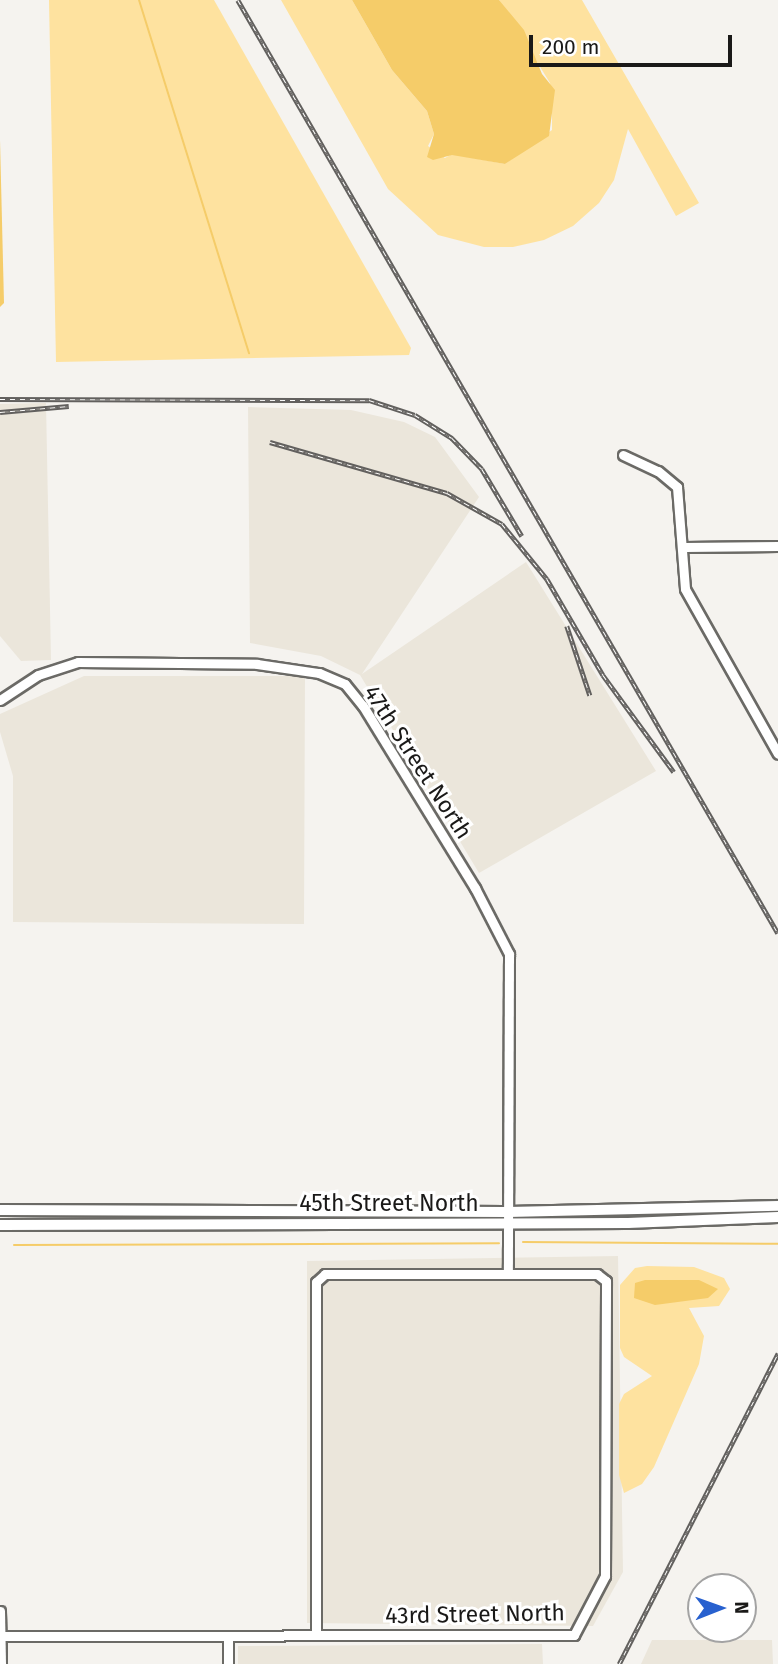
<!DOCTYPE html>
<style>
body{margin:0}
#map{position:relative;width:778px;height:1664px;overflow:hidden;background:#f5f3ef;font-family:"Fira Sans",sans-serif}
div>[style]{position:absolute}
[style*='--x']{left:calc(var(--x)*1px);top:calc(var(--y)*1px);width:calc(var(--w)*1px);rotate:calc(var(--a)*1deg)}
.built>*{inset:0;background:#ebe6db}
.green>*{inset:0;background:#fee29f}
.water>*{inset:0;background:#f5cc69}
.stream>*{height:2px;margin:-1px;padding:0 1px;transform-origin:1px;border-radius:1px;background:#f5cc69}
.roads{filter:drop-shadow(2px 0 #6b6a66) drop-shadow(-2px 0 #6b6a66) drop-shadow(0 2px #6b6a66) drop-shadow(0 -2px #6b6a66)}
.minor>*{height:9px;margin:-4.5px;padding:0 4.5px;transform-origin:4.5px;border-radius:4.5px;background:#fff}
.major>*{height:10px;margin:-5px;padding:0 5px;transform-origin:5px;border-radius:5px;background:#fff}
.rail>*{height:4.5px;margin-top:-2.25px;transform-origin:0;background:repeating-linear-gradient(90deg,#fff 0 5px,#62605e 0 10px);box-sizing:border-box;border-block:2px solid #62605e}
span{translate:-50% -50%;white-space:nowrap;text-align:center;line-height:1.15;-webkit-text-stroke:6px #fff;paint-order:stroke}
.street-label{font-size:23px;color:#1a1918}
.north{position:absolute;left:687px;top:1573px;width:70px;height:70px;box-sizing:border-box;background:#fff;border:2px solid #a3a3a3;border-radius:50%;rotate:89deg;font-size:19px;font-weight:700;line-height:28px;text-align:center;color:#1a1918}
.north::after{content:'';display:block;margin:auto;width:24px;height:32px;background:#2861cf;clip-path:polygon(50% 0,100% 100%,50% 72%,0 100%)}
.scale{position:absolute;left:529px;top:35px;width:203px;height:32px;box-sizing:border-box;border:4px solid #1a1918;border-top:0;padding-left:9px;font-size:21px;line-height:24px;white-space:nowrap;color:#1a1918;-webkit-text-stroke:5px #fff;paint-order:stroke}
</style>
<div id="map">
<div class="built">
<div style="clip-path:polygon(46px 403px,51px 660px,21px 661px,0 636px,0 404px)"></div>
<div style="clip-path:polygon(248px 407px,351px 410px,404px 422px,435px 437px,479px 497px,362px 674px,526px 562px,656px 771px,479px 873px,360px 675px,321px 656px,250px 643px)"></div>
<div style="clip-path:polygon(84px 676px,305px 676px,304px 924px,13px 922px,13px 776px,0 732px,0 714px)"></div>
<div style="clip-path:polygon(618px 1256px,623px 1572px,593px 1626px,307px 1623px,307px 1261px)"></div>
<div style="clip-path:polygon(652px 1640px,772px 1640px,773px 1664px,641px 1664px)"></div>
<div style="clip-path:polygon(542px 1644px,543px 1664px,238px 1664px,238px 1646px)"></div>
</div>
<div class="green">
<div style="clip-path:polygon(49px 0,214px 0,411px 348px,409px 355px,56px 362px)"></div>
<div style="clip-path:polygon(281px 0,352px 0,392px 70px,427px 111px,434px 134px,428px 146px,445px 158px,452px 154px,505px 164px,552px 130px,552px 102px,550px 83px,499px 0,582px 0,699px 203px,676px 216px,628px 129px,614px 180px,599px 203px,573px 226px,544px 240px,513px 247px,484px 247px,438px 235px,388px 189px)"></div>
<div style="clip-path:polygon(647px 1266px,694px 1267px,724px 1278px,730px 1289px,719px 1306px,689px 1308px,704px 1336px,699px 1364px,654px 1467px,642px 1484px,624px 1493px,619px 1475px,619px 1404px,624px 1394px,652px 1376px,624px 1357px,620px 1348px,620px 1285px,635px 1268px)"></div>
</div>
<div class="water">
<div style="clip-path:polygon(352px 0,499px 0,524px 30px,542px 74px,555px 90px,549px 136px,505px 164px,452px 155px,433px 160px,427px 157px,434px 134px,427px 111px,392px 70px)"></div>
<div style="clip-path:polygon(0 140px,4px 303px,0 307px)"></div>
<div style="clip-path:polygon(645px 1280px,699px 1280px,718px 1289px,708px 1298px,655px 1305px,634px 1298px,635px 1283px)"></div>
</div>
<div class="stream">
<div style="--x:139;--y:0;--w:370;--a:72.7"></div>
<div style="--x:523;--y:1242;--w:255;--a:0.4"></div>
<div style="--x:14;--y:1245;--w:485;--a:-0.2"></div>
</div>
<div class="roads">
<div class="minor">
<div style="--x:623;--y:455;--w:38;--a:25"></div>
<div style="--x:658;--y:471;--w:25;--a:40"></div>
<div style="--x:677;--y:487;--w:102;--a:85.5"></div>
<div style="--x:685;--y:589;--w:189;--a:60.6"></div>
<div style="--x:685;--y:547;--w:93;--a:-0.6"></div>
<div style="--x:0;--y:700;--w:45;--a:-33.3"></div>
<div style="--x:38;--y:675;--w:42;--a:-18"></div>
<div style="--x:78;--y:662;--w:179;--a:0.6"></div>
<div style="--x:257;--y:664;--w:63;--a:8.3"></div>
<div style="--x:319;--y:673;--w:28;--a:23"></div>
<div style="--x:345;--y:684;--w:28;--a:51"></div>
<div style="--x:363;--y:706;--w:214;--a:58.4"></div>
<div style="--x:475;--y:888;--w:74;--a:62.7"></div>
<div style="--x:509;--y:954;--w:319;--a:90.2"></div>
<div style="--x:0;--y:1611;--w:53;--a:88.9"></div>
<div style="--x:0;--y:1636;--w:574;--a:-0.1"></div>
<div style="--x:574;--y:1635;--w:67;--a:-62.3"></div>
<div style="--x:605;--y:1576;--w:295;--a:-89.8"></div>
<div style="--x:606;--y:1281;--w:11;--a:-142"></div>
<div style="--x:597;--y:1274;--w:272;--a:180"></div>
<div style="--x:325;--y:1274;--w:12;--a:138"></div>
<div style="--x:316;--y:1282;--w:352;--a:90"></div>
<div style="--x:228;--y:1636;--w:28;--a:90"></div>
</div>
<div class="major">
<div style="--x:0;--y:1210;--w:508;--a:0.23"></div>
<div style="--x:508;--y:1212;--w:270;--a:-1.3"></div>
<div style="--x:0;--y:1225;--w:628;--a:-0.18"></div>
<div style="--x:628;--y:1223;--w:150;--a:-2.3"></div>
</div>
</div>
<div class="rail">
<div style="--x:238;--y:0;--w:1078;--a:59.94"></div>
<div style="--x:0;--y:399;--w:369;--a:0.2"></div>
<div style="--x:369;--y:400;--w:48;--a:18.1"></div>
<div style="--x:415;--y:415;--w:44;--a:31.9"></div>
<div style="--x:452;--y:438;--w:43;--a:45.9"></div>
<div style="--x:482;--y:469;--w:78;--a:59.2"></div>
<div style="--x:0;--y:412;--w:69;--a:-5"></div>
<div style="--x:270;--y:442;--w:184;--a:16.1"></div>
<div style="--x:447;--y:493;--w:63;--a:29.4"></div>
<div style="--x:502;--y:524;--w:71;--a:50.7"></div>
<div style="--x:547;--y:579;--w:111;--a:59.7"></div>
<div style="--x:603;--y:675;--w:120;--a:53.8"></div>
<div style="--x:567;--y:626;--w:73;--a:71.6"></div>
<div style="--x:619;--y:1664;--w:349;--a:-62.9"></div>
</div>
<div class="street-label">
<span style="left:418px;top:762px;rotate:57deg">47th Street North</span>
<span style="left:389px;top:1203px">45th Street North</span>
<span style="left:475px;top:1614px;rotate:-1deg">43rd Street North</span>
</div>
<div class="north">N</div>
<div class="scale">200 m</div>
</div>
